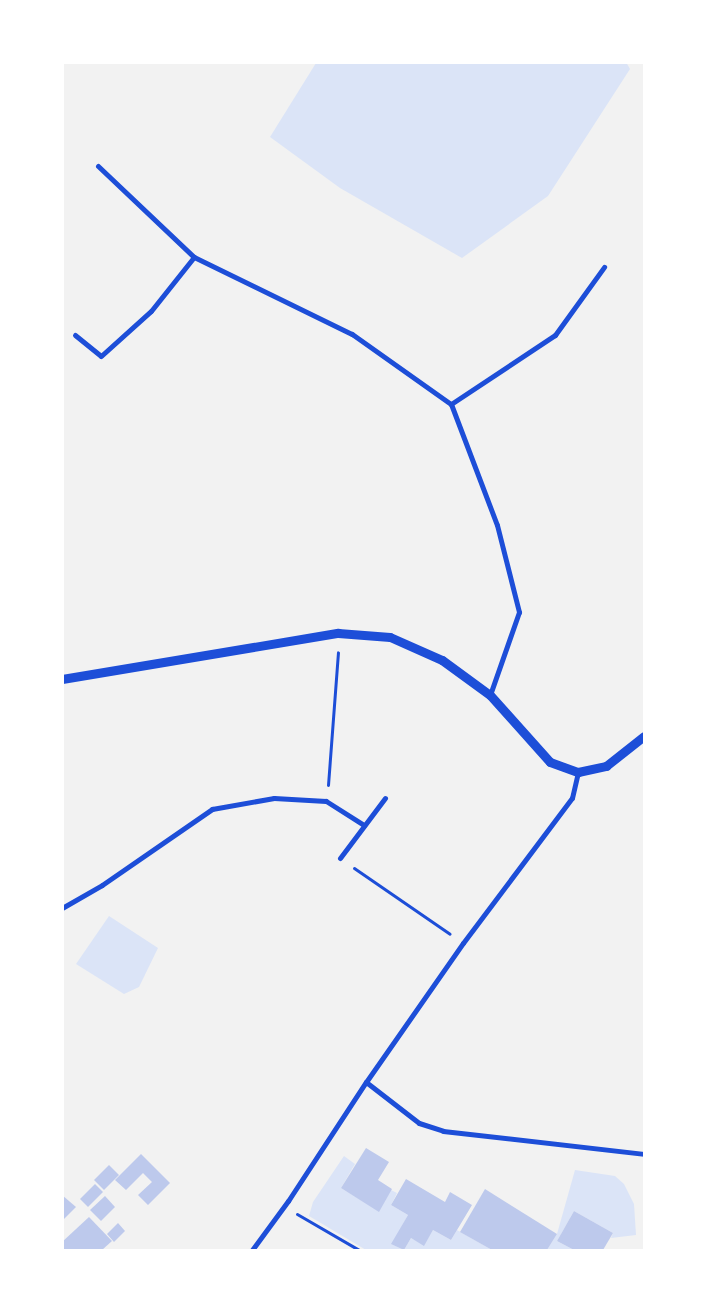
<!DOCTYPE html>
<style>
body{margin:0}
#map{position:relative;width:707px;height:1313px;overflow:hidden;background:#f2f2f2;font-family:Montserrat,sans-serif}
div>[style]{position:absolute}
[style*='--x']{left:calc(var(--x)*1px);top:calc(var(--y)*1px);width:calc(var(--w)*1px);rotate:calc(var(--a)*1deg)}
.green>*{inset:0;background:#dbe4f7}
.building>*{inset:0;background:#bdc9ec}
.path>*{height:3px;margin:-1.5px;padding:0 1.5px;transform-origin:1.5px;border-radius:1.5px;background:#1d4ed8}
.minor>*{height:5px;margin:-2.5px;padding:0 2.5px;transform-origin:2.5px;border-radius:2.5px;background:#1d4ed8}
.tertiary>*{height:9px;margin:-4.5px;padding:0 4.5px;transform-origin:4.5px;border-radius:4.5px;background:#1d4ed8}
span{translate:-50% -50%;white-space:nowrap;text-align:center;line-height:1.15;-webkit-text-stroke:4px #fff;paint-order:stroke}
.frame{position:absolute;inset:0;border:64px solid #fff;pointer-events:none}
</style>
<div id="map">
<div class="green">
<div style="clip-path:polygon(626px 62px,630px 69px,548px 196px,462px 258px,340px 188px,270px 137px,316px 63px)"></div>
<div style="clip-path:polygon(109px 916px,158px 948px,139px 987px,124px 994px,76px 964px)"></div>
<div style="clip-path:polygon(344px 1156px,355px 1164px,341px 1188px,379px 1211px,391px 1190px,397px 1193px,391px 1205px,408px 1215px,392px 1244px,404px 1250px,411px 1238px,424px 1245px,433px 1230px,451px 1240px,457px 1230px,492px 1250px,366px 1250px,309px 1216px,313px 1202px)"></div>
<div style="clip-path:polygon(575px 1170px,615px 1176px,624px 1184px,634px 1204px,636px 1235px,611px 1238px,613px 1233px,574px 1211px,557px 1241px,574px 1250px,547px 1250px,557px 1234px)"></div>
</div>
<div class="building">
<div style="clip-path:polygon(366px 1148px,389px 1162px,378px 1180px,392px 1189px,379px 1212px,341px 1188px)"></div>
<div style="clip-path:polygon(141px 1154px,170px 1183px,148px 1205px,138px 1195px,152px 1182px,143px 1173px,126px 1190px,115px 1180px)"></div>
<div style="clip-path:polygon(109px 1165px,119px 1175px,104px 1190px,94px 1180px)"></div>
<div style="clip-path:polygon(406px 1179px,445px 1202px,450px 1192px,472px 1205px,451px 1240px,433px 1230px,424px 1246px,411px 1238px,404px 1250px,391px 1244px,408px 1215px,391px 1205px)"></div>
<div style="clip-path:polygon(95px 1184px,103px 1192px,88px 1207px,80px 1199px)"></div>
<div style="clip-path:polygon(485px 1189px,557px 1234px,547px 1250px,492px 1250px,460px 1232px)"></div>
<div style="clip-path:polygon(62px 1195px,76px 1207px,62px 1221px)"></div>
<div style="clip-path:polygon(105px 1196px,115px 1207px,101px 1221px,90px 1210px)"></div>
<div style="clip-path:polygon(574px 1211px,613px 1233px,603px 1250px,574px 1250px,557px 1241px)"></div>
<div style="clip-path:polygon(89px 1217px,112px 1241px,102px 1250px,62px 1250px,62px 1242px)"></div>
<div style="clip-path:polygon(118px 1223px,125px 1231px,114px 1242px,107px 1234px)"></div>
</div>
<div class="path">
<div style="--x:328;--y:785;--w:133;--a:-85.7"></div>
<div style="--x:354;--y:868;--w:116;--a:34.5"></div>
<div style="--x:297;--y:1214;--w:72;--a:30.1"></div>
</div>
<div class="minor">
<div style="--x:98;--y:166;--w:132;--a:43.5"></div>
<div style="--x:194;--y:257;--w:176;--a:26"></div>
<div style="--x:352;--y:334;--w:121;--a:35.3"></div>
<div style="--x:451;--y:404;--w:129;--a:69.2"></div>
<div style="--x:497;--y:525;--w:90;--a:75.8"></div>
<div style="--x:519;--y:612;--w:88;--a:109.3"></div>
<div style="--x:75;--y:335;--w:33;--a:39"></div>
<div style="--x:101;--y:356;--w:67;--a:-42"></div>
<div style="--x:151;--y:311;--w:69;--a:-51.5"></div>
<div style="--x:451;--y:404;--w:125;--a:-33.6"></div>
<div style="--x:555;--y:335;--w:84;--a:-54.2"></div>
<div style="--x:340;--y:858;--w:75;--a:-53.1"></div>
<div style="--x:62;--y:908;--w:46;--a:-29.9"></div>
<div style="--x:102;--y:885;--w:134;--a:-34.6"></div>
<div style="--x:212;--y:809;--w:63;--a:-10.1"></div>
<div style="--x:274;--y:798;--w:52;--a:3.3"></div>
<div style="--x:326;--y:801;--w:45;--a:32.3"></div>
<div style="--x:366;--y:1082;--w:67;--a:37.7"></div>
<div style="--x:419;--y:1123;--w:25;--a:18"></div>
<div style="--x:443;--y:1131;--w:202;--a:6.5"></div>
<div style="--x:252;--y:1250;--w:61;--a:-53.7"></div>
<div style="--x:288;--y:1201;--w:142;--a:-56.8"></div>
<div style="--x:366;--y:1082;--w:169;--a:-55.1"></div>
<div style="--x:463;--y:943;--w:181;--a:-53.1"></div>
<div style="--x:572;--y:798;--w:27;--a:-77"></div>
</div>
<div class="tertiary">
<div style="--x:62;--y:679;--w:280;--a:-9.5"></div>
<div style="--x:338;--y:633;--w:52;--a:4.4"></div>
<div style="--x:390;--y:637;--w:57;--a:23.9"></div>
<div style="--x:442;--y:660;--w:59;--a:36.1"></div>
<div style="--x:490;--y:695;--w:90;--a:48.2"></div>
<div style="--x:550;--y:762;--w:30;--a:20"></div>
<div style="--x:578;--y:772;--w:29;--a:-12"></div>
<div style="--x:606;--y:766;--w:48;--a:-38.3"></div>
</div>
<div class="frame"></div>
</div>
